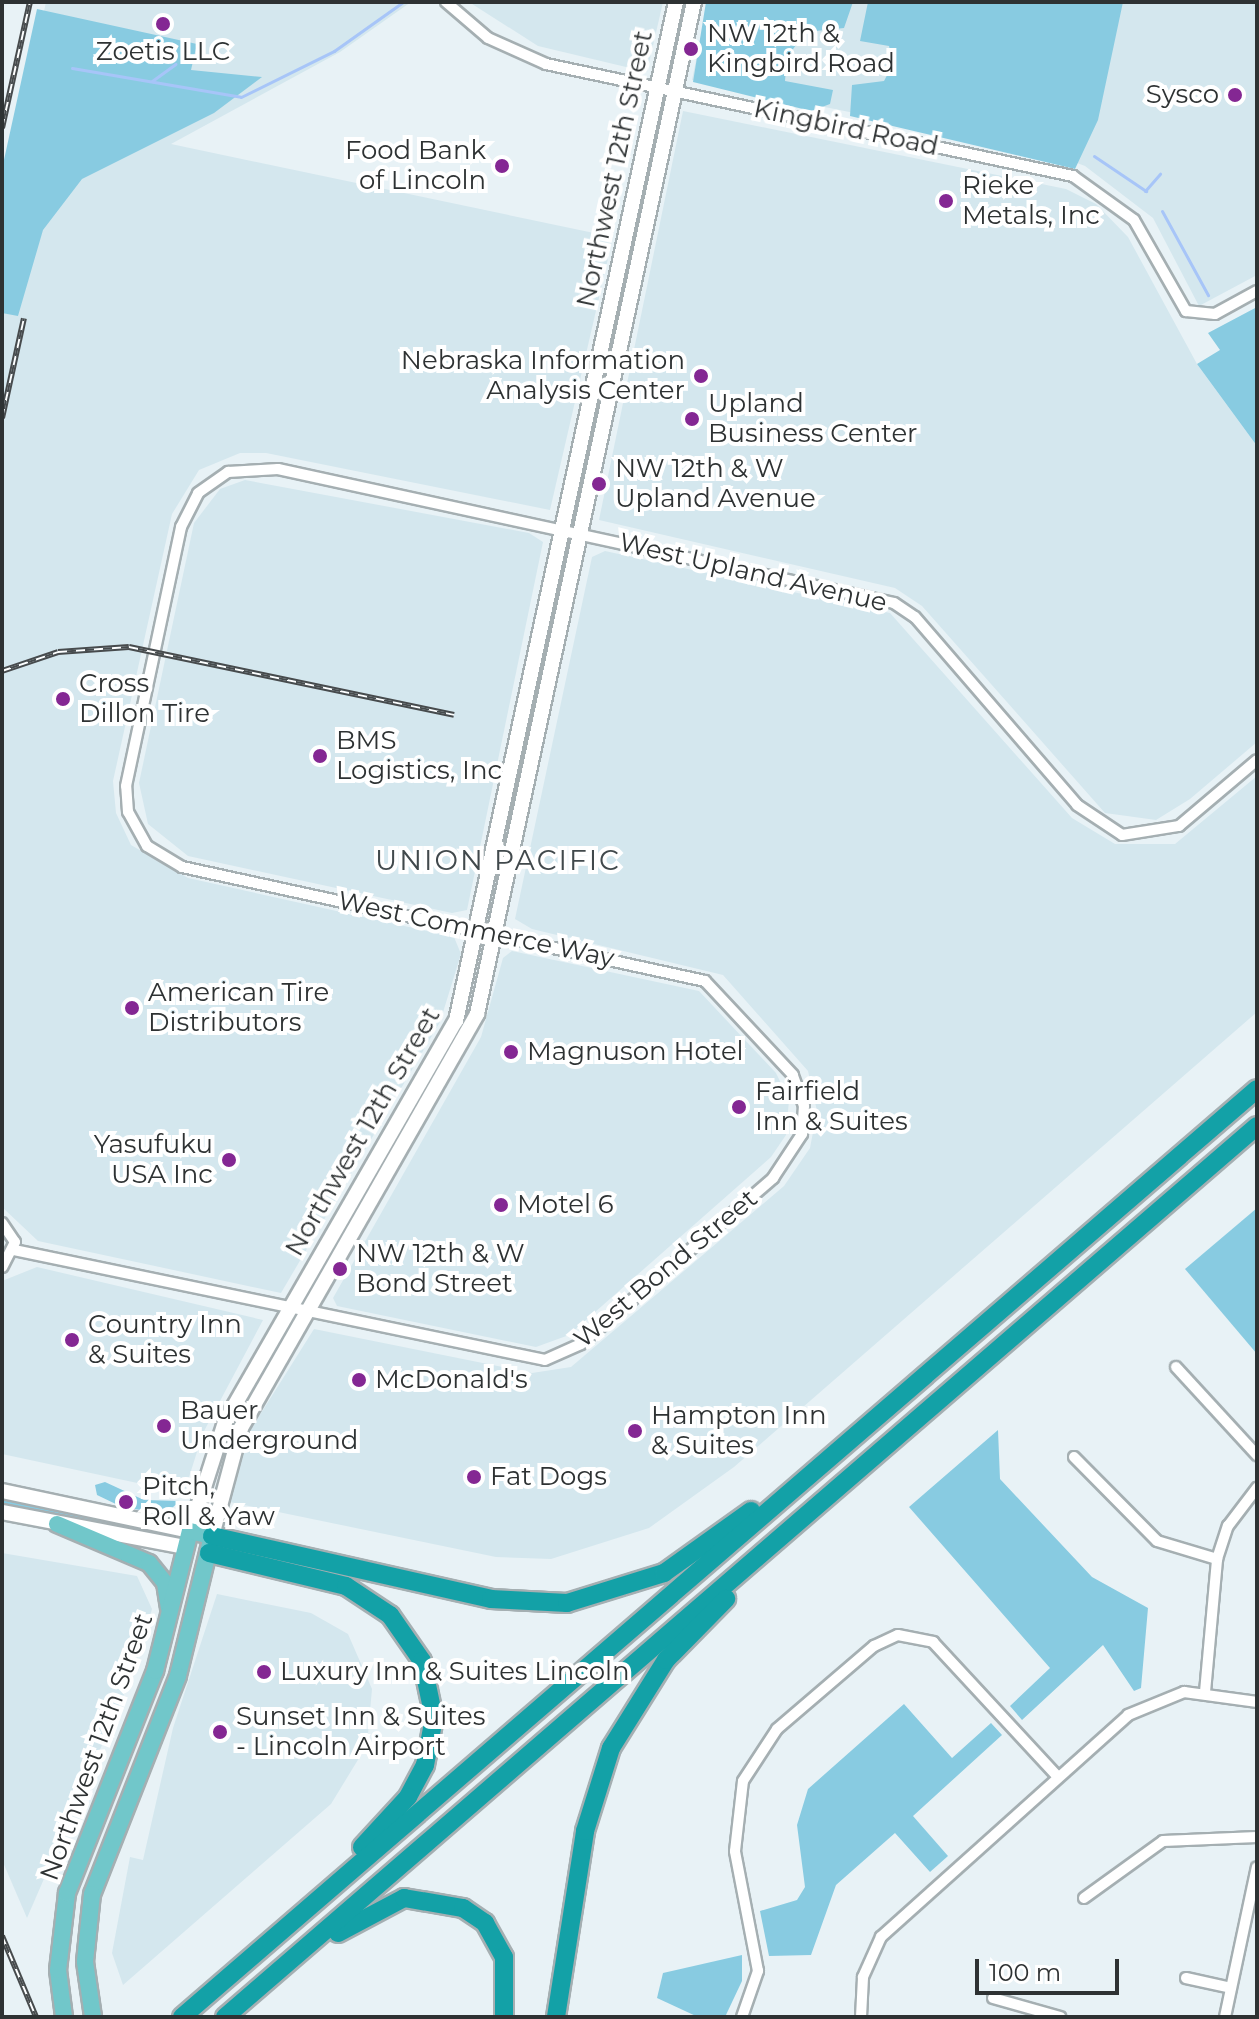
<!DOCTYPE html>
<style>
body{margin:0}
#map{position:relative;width:1259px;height:2019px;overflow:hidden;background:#e8f2f6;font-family:Montserrat,sans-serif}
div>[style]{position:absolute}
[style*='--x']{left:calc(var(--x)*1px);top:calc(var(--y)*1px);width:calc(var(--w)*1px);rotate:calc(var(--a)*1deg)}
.built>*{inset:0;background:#d4e7ee}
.green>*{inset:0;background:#88cbe1}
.stream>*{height:3px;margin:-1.5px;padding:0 1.5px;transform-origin:1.5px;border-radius:1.5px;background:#a7c5f8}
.roads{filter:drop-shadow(2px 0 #a5afb2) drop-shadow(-2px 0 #a5afb2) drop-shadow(0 2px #a5afb2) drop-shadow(0 -2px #a5afb2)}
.street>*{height:10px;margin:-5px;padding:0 5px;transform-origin:5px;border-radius:5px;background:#fff}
.secondary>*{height:14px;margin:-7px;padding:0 7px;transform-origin:7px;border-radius:7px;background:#fff}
.primary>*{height:16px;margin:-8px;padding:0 8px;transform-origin:8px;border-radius:8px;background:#71c7ca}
.highway>*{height:18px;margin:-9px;padding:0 9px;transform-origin:9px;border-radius:9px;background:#13a1a7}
.rail>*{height:6px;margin-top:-3px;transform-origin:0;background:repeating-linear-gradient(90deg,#fff 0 9px,#474b4d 0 18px);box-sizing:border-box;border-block:2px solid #474b4d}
.dots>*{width:22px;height:22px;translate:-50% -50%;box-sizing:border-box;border:4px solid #fff;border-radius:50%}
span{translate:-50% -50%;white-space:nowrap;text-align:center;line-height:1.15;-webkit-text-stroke:8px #fff;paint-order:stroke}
.poi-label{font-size:26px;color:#2e3233}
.left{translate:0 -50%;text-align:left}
.right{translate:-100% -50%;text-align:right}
.street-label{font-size:26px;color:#2e3233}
.neighbourhood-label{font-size:28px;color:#41494c;letter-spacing:2px}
.frame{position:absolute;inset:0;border:4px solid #2e3233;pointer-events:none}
.scale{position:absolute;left:975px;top:1959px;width:144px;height:36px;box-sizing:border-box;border:4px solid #2e3233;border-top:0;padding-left:10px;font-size:24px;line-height:28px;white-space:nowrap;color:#2e3233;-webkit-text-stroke:6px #fff;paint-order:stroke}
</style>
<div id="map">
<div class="built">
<div style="clip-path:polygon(46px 2px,411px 2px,340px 52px,171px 144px,613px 237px,550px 510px,266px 453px,240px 453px,199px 470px,172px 514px,113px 781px,116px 813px,131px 845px,188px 878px,454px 937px,461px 954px,440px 1022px,281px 1293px,38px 1241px,2px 1207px,2px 211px)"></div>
<div style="clip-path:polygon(469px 2px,663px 2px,647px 72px,538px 46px)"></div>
<div style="clip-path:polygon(708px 2px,1257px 2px,1257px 275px,1199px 306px,1153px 218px,1085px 166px,1051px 153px,692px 80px)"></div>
<div style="clip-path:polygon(683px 111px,1066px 189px,1096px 204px,1128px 237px,1197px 364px,1257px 446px,1257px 742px,1190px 799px,1156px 820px,1105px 813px,922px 606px,895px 588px,599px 520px)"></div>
<div style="clip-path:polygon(245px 480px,529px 533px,543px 542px,467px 910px,452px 913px,188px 856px,148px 824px,139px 783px,194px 523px,220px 489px)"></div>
<div style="clip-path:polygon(605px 551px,890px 613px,1072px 818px,1115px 844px,1175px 844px,1257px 776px,1257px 1012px,734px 1467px,649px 1528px,551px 1559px,496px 1557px,230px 1502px,244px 1440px,314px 1329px,532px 1373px,571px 1367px,784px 1186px,810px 1148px,817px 1111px,808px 1071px,723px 975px,532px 929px,515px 919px,592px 557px)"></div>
<div style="clip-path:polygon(512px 951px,699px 991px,776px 1073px,789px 1100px,786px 1135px,771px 1157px,569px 1335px,536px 1347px,337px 1306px,333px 1298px,481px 1037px,503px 958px)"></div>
<div style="clip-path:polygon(37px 1267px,263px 1320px,203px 1433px,184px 1493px,2px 1454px,2px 1281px)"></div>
<div style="clip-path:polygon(2px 1553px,137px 1576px,152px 1609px,134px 1671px,27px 1918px,2px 1860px)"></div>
<div style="clip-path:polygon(217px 1594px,311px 1613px,348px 1634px,372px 1689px,367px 1745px,331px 1804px,123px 1985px,112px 1953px,130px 1857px,143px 1860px,173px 1728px)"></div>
</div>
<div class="green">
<div style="clip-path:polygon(706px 2px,853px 2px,844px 28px,806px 32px,787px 57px,785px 81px,833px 90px,830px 104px,811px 111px,693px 82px)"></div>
<div style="clip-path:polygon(868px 2px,1123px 2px,1098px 120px,1075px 169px,850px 116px,852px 85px,884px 81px,893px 64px,889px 46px,860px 41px)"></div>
<div style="clip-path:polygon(37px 9px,197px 44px,191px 70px,262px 77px,214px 113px,82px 179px,43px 230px,18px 316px,2px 313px,2px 169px)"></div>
<div style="clip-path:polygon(631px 239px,636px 240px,595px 428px,596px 405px)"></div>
<div style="clip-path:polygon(1257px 307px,1257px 446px,1197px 364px,1220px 350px,1208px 333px)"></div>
<div style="clip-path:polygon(1257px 1208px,1257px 1354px,1185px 1269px)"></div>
<div style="clip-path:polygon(998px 1430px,1000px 1479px,1092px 1577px,1148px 1608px,1141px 1688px,1134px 1691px,1103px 1645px,1022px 1720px,1010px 1706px,1050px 1668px,909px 1507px)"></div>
<div style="clip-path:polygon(105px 1482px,144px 1500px,180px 1501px,165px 1514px,122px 1507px,97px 1495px,95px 1485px)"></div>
<div style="clip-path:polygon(2px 1496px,158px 1530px,169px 1536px,2px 1506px)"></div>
<div style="clip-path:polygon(904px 1704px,952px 1758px,991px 1723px,1002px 1735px,913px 1816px,948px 1856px,930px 1872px,895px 1833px,836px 1885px,811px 1955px,769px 1956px,760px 1911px,797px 1900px,805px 1887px,797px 1825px,808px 1789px)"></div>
<div style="clip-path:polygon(742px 1955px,742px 1981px,725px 2017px,698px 2017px,657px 1998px,663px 1973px)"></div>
</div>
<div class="stream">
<div style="--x:72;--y:68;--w:171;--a:9.7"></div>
<div style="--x:241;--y:97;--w:104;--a:-26.3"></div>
<div style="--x:334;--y:51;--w:85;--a:-35.4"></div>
<div style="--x:152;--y:81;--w:29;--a:-36"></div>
<div style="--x:1094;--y:156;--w:63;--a:33.9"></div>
<div style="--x:1145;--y:191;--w:23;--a:-49"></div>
<div style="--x:1162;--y:211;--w:96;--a:61.3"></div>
</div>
<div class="roads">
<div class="street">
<div style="--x:446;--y:2;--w:55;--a:40.6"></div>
<div style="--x:488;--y:38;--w:64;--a:24.1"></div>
<div style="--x:546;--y:64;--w:539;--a:12"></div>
<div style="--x:1073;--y:176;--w:75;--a:35.8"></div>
<div style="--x:1134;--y:220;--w:105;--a:60.3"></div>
<div style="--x:1186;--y:311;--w:29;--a:6"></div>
<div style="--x:1215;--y:314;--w:48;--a:-28.7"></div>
<div style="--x:2;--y:1223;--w:23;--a:56"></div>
<div style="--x:15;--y:1242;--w:28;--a:117"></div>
<div style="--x:14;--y:1250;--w:542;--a:11.7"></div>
<div style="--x:545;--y:1360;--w:39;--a:-24"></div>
<div style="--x:581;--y:1344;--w:254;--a:-40.8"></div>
<div style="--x:773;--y:1178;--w:53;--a:-56.6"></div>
<div style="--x:802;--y:1134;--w:28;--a:-86"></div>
<div style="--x:804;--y:1106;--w:33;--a:-110"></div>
<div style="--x:793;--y:1075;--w:129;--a:-133.1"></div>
<div style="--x:705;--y:981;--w:535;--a:-167.7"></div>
<div style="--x:182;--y:867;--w:41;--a:-149"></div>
<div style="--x:147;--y:846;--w:39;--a:-119"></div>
<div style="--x:128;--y:812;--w:26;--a:-94"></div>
<div style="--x:126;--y:786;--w:265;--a:-78"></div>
<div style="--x:181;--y:527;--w:38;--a:-63"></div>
<div style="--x:198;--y:493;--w:37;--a:-35"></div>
<div style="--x:228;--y:472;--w:50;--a:-3.4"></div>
<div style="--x:278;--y:469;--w:630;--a:12.27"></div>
<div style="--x:894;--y:603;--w:25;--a:34"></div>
<div style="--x:915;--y:617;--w:248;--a:49.2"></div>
<div style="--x:1077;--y:805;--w:54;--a:33.7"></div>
<div style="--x:1122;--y:835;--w:58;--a:-9"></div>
<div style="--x:1179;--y:826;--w:102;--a:-40.2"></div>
<div style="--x:1176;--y:1367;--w:120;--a:47.4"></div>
<div style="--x:1074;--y:1457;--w:118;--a:45.3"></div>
<div style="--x:1157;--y:1541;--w:63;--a:16.7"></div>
<div style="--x:1205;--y:1692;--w:134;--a:-84.8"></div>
<div style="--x:1217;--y:1559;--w:35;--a:-72"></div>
<div style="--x:1228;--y:1526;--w:48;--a:-52.7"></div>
<div style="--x:1084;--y:1898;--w:97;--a:-35.8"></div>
<div style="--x:1163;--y:1841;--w:94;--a:-2.4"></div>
<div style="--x:1186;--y:1978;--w:46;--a:12.5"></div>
<div style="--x:993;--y:1998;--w:70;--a:15.8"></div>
<div style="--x:742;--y:2017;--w:49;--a:-70.8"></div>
<div style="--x:758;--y:1971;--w:122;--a:-100.9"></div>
<div style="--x:735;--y:1851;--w:70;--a:-83.5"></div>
<div style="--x:743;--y:1781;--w:62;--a:-56.8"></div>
<div style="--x:777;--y:1729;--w:128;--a:-40.6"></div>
<div style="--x:874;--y:1646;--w:26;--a:-25"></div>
<div style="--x:898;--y:1635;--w:36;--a:11"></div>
<div style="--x:933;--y:1642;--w:184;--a:47.2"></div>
<div style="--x:861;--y:2017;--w:40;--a:-87.1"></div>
<div style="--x:863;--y:1977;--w:44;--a:-65.8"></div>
<div style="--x:881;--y:1937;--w:332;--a:-41.9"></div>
<div style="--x:1128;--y:1715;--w:61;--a:-22.3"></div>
<div style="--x:1184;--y:1692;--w:74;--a:7.8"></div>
<div style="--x:1225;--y:2017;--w:153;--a:-78"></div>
</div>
<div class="secondary">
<div style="--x:2;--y:1491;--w:192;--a:12"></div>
<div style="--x:190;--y:1531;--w:114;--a:-72.2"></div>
<div style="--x:225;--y:1422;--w:463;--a:-60.1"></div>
<div style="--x:456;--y:1021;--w:1042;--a:-77.82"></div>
<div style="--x:2;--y:1512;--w:187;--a:10.8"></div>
<div style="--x:212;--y:1536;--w:112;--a:-75"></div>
<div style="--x:241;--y:1428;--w:477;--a:-60.3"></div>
<div style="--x:477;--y:1014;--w:1035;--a:-77.9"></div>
</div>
<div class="primary">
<div style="--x:57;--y:1524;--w:100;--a:23"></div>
<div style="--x:149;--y:1563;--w:26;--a:51"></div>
<div style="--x:165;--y:1583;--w:25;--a:81"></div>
<div style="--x:64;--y:2017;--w:47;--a:-97.3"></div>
<div style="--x:58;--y:1970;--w:78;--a:-83.3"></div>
<div style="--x:67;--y:1893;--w:239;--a:-68.4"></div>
<div style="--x:155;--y:1671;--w:144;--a:-76"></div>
<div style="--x:190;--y:1531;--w:23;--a:13"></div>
<div style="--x:212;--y:1536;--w:144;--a:103.7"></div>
<div style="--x:178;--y:1676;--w:234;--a:111.5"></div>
<div style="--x:92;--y:1894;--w:68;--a:95.9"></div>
<div style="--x:85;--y:1962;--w:56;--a:81.7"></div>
</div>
<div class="highway">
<div style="--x:212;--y:1536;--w:286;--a:12.7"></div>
<div style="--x:491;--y:1599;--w:76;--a:3"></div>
<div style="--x:567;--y:1603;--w:102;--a:-17.2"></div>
<div style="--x:664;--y:1573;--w:107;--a:-35.5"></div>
<div style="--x:209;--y:1553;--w:141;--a:13.5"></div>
<div style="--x:346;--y:1586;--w:53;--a:33.4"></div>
<div style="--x:390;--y:1615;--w:56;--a:55.2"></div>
<div style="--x:422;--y:1661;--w:58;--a:78.1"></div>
<div style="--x:434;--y:1718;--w:48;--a:100.8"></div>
<div style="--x:425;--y:1765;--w:36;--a:118"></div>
<div style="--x:408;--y:1797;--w:68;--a:132.6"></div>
<div style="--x:338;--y:1933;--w:75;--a:-27.9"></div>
<div style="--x:404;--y:1898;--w:60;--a:9.6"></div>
<div style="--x:463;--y:1908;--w:27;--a:34"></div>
<div style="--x:485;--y:1923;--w:39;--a:61"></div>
<div style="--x:504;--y:1957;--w:60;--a:90"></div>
<div style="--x:182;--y:2017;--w:1420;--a:-40.8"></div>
<div style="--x:225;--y:2017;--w:1363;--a:-40.81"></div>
<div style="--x:556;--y:2017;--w:188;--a:-81.1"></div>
<div style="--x:585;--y:1831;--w:87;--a:-72.6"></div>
<div style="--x:611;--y:1748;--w:104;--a:-58"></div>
<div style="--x:666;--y:1660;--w:86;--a:-45.5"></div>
</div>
</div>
<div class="rail">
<div style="--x:2;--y:128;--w:129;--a:-77.5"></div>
<div style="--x:2;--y:418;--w:102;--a:-77.6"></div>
<div style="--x:2;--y:671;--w:59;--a:-18.7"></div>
<div style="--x:58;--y:652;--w:71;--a:-4"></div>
<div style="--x:129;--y:647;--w:332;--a:11.8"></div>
<div style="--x:2;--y:1936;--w:88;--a:67.2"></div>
</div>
<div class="dots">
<div style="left:163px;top:24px;background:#842793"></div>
<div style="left:691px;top:49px;background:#842793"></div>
<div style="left:1235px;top:95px;background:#842793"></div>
<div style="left:502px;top:166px;background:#842793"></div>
<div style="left:946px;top:201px;background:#842793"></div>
<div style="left:701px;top:376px;background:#842793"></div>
<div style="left:692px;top:419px;background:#842793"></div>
<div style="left:599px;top:484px;background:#842793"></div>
<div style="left:63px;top:699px;background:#842793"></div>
<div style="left:320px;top:756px;background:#842793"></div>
<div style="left:132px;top:1008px;background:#842793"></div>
<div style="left:511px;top:1052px;background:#842793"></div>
<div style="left:739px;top:1107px;background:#842793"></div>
<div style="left:229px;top:1160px;background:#842793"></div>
<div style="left:501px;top:1205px;background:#842793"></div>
<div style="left:340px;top:1269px;background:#842793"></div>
<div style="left:72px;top:1340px;background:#842793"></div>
<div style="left:359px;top:1380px;background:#842793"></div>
<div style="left:164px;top:1426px;background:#842793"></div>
<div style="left:635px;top:1431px;background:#842793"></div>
<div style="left:474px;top:1477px;background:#842793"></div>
<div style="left:126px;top:1502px;background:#842793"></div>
<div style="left:264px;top:1672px;background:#842793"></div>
<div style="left:220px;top:1732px;background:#842793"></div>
</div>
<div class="poi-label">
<span class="left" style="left:707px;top:49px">NW 12th &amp;<br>Kingbird Road</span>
<span style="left:163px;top:52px">Zoetis LLC</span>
<span class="right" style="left:1219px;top:95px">Sysco</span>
<span class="right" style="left:486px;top:166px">Food Bank<br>of Lincoln</span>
<span class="left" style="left:962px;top:201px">Rieke<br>Metals, Inc</span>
<span class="right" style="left:685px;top:376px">Nebraska Information<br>Analysis Center</span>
<span class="left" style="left:708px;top:419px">Upland<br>Business Center</span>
<span class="left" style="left:615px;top:484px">NW 12th &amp; W<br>Upland Avenue</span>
<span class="left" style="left:79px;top:699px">Cross<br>Dillon Tire</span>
<span class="left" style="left:336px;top:756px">BMS<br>Logistics, Inc</span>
<span class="left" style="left:148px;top:1008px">American Tire<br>Distributors</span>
<span class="left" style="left:527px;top:1052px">Magnuson Hotel</span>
<span class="left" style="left:755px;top:1107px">Fairfield<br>Inn &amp; Suites</span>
<span class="right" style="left:213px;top:1160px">Yasufuku<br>USA Inc</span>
<span class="left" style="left:517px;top:1205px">Motel 6</span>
<span class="left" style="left:356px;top:1269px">NW 12th &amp; W<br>Bond Street</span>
<span class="left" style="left:88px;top:1340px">Country Inn<br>&amp; Suites</span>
<span class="left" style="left:375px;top:1380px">McDonald's</span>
<span class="left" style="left:180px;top:1426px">Bauer<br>Underground</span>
<span class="left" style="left:651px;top:1431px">Hampton Inn<br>&amp; Suites</span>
<span class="left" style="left:490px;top:1477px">Fat Dogs</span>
<span class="left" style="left:142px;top:1502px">Pitch,<br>Roll &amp; Yaw</span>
<span class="left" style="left:280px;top:1672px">Luxury Inn &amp; Suites Lincoln</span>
<span class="left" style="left:236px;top:1732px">Sunset Inn &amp; Suites<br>- Lincoln Airport</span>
</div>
<div class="street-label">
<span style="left:846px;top:128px;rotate:12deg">Kingbird Road</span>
<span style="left:615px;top:169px;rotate:-78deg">Northwest 12th Street</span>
<span style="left:753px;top:573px;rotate:13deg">West Upland Avenue</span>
<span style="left:476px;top:930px;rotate:12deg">West Commerce Way</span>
<span style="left:363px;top:1132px;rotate:-60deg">Northwest 12th Street</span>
<span style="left:666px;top:1269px;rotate:-40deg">West Bond Street</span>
<span style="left:97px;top:1747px;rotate:-70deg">Northwest 12th Street</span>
</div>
<div class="neighbourhood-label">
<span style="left:498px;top:860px">UNION PACIFIC</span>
</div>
<div class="frame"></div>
<div class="scale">100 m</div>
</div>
